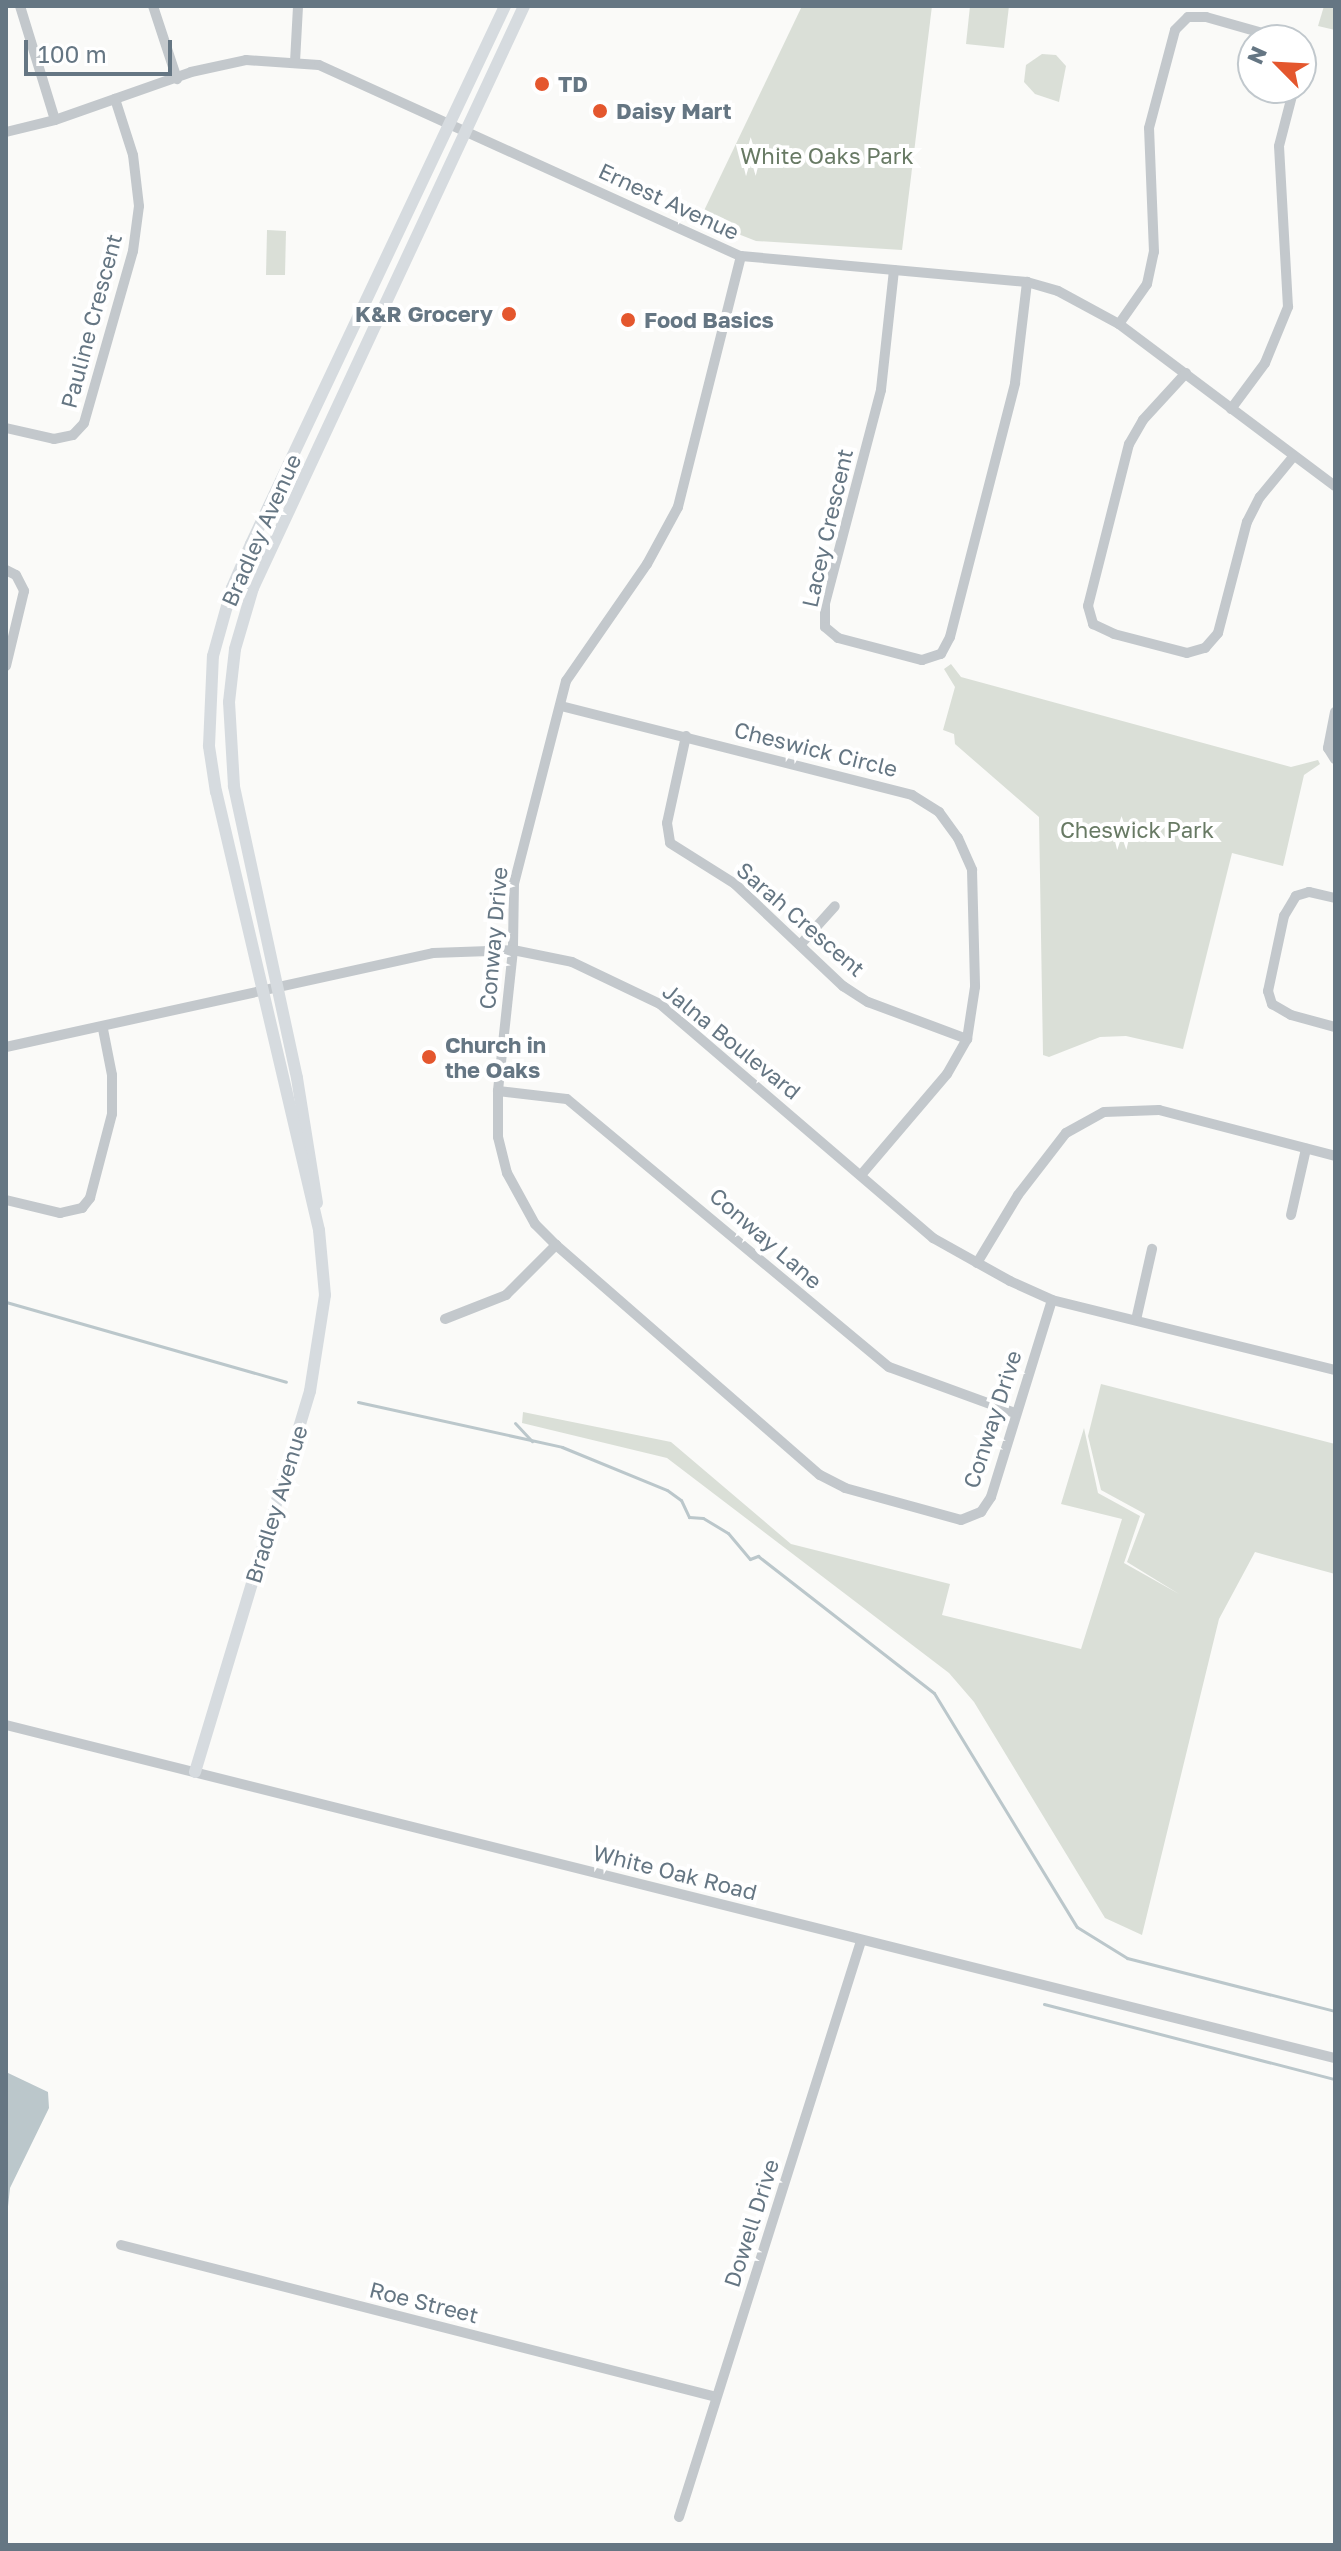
<!DOCTYPE html>
<style>
body{margin:0}
#map{position:relative;width:1341px;height:2551px;overflow:hidden;background:#fafaf8;font-family:"Golos Text",sans-serif}
div>[style]{position:absolute}
[style*='--x']{left:calc(var(--x)*1px);top:calc(var(--y)*1px);width:calc(var(--w)*1px);rotate:calc(var(--a)*1deg)}
.green>*{inset:0;background:#dadfd7}
.water>*{inset:0;background:#bbc7cb}
.stream>*{height:3px;margin:-1.5px;padding:0 1.5px;transform-origin:1.5px;border-radius:1.5px;background:#bbc7cb}
.minor>*{height:10px;margin:-5px;padding:0 5px;transform-origin:5px;border-radius:5px;background:#c3c8cc}
.major>*{height:12px;margin:-6px;padding:0 6px;transform-origin:6px;border-radius:6px;background:#d6dbdf}
.dots>*{width:22px;height:22px;translate:-50% -50%;box-sizing:border-box;border:4px solid #fff;border-radius:50%}
span{translate:-50% -50%;white-space:nowrap;text-align:center;line-height:1.15;-webkit-text-stroke:8px #fff;paint-order:stroke}
.poi-label{font-size:22px;color:#657683;font-weight:700}
.left{translate:0 -50%;text-align:left}
.right{translate:-100% -50%;text-align:right}
.park-label{font-size:22px;color:#687a64}
.street-label{font-size:22px;color:#657683}
.frame{position:absolute;inset:0;border:8px solid #657683;pointer-events:none}
.north{position:absolute;left:1237px;top:24px;width:80px;height:80px;box-sizing:border-box;background:#fff;border:2px solid #c1c8cd;border-radius:50%;rotate:294deg;font-size:22px;font-weight:700;line-height:32px;text-align:center;color:#657683}
.north::after{content:'';display:block;margin:auto;width:28px;height:36px;background:#e4572e;clip-path:polygon(50% 0,100% 100%,50% 72%,0 100%)}
.scale{position:absolute;left:24px;top:40px;width:148px;height:36px;box-sizing:border-box;border:4px solid #657683;border-top:0;padding-left:10px;font-size:24px;line-height:28px;white-space:nowrap;color:#657683;-webkit-text-stroke:6px #fff;paint-order:stroke}
</style>
<div id="map">
<div class="green">
<div style="clip-path:polygon(802px 6px,932px 6px,902px 250px,756px 241px,700px 219px)"></div>
<div style="clip-path:polygon(970px 6px,1009px 6px,1004px 48px,966px 44px)"></div>
<div style="clip-path:polygon(1324px 6px,1335px 6px,1335px 30px,1318px 26px)"></div>
<div style="clip-path:polygon(1042px 54px,1056px 55px,1066px 66px,1059px 102px,1035px 94px,1024px 82px,1026px 65px)"></div>
<div style="clip-path:polygon(267px 230px,286px 231px,285px 275px,266px 275px)"></div>
<div style="clip-path:polygon(951px 664px,961px 677px,1291px 767px,1318px 760px,1320px 764px,1304px 775px,1283px 866px,1232px 853px,1183px 1049px,1126px 1036px,1100px 1037px,1049px 1057px,1043px 1055px,1039px 817px,955px 744px,954px 734px,943px 730px,955px 687px,944px 669px)"></div>
<div style="clip-path:polygon(1101px 1384px,1335px 1444px,1335px 1574px,1255px 1552px,1219px 1619px,1142px 1935px,1105px 1918px,974px 1702px,949px 1673px,667px 1458px,522px 1423px,523px 1412px,671px 1442px,791px 1544px,950px 1584px,942px 1615px,1081px 1649px,1122px 1519px,1061px 1504px,1084px 1428px,1098px 1493px,1140px 1516px,1124px 1563px,1179px 1594px,1127px 1562px,1145px 1514px,1101px 1490px,1088px 1436px)"></div>
</div>
<div class="water">
<div style="clip-path:polygon(6px 2072px,48px 2092px,49px 2108px,10px 2188px,6px 2225px)"></div>
</div>
<div class="stream">
<div style="--x:6;--y:1302;--w:291;--a:15.9"></div>
<div style="--x:358;--y:1402;--w:209;--a:12.4"></div>
<div style="--x:562;--y:1447;--w:113;--a:22.3"></div>
<div style="--x:667;--y:1490;--w:17;--a:36"></div>
<div style="--x:681;--y:1500;--w:19;--a:65"></div>
<div style="--x:689;--y:1517;--w:14;--a:4"></div>
<div style="--x:703;--y:1518;--w:29;--a:31"></div>
<div style="--x:728;--y:1533;--w:34;--a:50"></div>
<div style="--x:750;--y:1559;--w:9;--a:-21"></div>
<div style="--x:758;--y:1556;--w:223;--a:37.9"></div>
<div style="--x:934;--y:1693;--w:274;--a:58.6"></div>
<div style="--x:1077;--y:1927;--w:59;--a:31.8"></div>
<div style="--x:1127;--y:1958;--w:215;--a:14.3"></div>
<div style="--x:515;--y:1423;--w:25;--a:47"></div>
<div style="--x:1044;--y:2004;--w:301;--a:14.5"></div>
</div>
<div class="minor">
<div style="--x:20;--y:6;--w:119;--a:72.9"></div>
<div style="--x:153;--y:6;--w:77;--a:71.8"></div>
<div style="--x:295;--y:62;--w:56;--a:-86.9"></div>
<div style="--x:6;--y:132;--w:50;--a:-13.8"></div>
<div style="--x:55;--y:120;--w:144;--a:-19.4"></div>
<div style="--x:191;--y:72;--w:56;--a:-12.3"></div>
<div style="--x:246;--y:60;--w:73;--a:3.9"></div>
<div style="--x:319;--y:65;--w:463;--a:24.4"></div>
<div style="--x:741;--y:256;--w:287;--a:5.2"></div>
<div style="--x:1027;--y:282;--w:32;--a:16"></div>
<div style="--x:1058;--y:291;--w:69;--a:28.4"></div>
<div style="--x:1119;--y:324;--w:270;--a:36.9"></div>
<div style="--x:741;--y:256;--w:259;--a:104.1"></div>
<div style="--x:678;--y:507;--w:65;--a:118.5"></div>
<div style="--x:647;--y:564;--w:142;--a:124.7"></div>
<div style="--x:566;--y:681;--w:209;--a:104.4"></div>
<div style="--x:514;--y:883;--w:67;--a:90.9"></div>
<div style="--x:513;--y:950;--w:142;--a:96.1"></div>
<div style="--x:498;--y:1091;--w:46;--a:90"></div>
<div style="--x:498;--y:1137;--w:37;--a:76"></div>
<div style="--x:507;--y:1173;--w:58;--a:61.2"></div>
<div style="--x:535;--y:1224;--w:30;--a:45"></div>
<div style="--x:556;--y:1245;--w:350;--a:41.1"></div>
<div style="--x:820;--y:1475;--w:28;--a:27"></div>
<div style="--x:845;--y:1488;--w:120;--a:15.4"></div>
<div style="--x:961;--y:1520;--w:22;--a:-22"></div>
<div style="--x:981;--y:1512;--w:18;--a:-56"></div>
<div style="--x:991;--y:1497;--w:206;--a:-72.8"></div>
<div style="--x:894;--y:270;--w:121;--a:96.2"></div>
<div style="--x:881;--y:390;--w:220;--a:104.7"></div>
<div style="--x:825;--y:603;--w:24;--a:90"></div>
<div style="--x:825;--y:627;--w:17;--a:40"></div>
<div style="--x:838;--y:638;--w:87;--a:14.7"></div>
<div style="--x:922;--y:660;--w:20;--a:-18"></div>
<div style="--x:941;--y:654;--w:19;--a:-62"></div>
<div style="--x:950;--y:637;--w:262;--a:-75.6"></div>
<div style="--x:1015;--y:383;--w:102;--a:-83.2"></div>
<div style="--x:1119;--y:324;--w:49;--a:-55"></div>
<div style="--x:1147;--y:284;--w:33;--a:-78"></div>
<div style="--x:1154;--y:252;--w:124;--a:-92.3"></div>
<div style="--x:1149;--y:128;--w:101;--a:-75.1"></div>
<div style="--x:1175;--y:30;--w:18;--a:-45"></div>
<div style="--x:1188;--y:17;--w:18;--a:0"></div>
<div style="--x:1206;--y:17;--w:84;--a:15.9"></div>
<div style="--x:1186;--y:373;--w:64;--a:132.5"></div>
<div style="--x:1143;--y:420;--w:28;--a:120"></div>
<div style="--x:1129;--y:444;--w:167;--a:104.2"></div>
<div style="--x:1088;--y:606;--w:19;--a:74"></div>
<div style="--x:1093;--y:624;--w:23;--a:25"></div>
<div style="--x:1114;--y:634;--w:75;--a:14.6"></div>
<div style="--x:1187;--y:653;--w:19;--a:-16"></div>
<div style="--x:1205;--y:648;--w:20;--a:-49"></div>
<div style="--x:1218;--y:633;--w:115;--a:-75.4"></div>
<div style="--x:1247;--y:522;--w:28;--a:-63"></div>
<div style="--x:1260;--y:497;--w:52;--a:-50.5"></div>
<div style="--x:1231;--y:409;--w:57;--a:-53.5"></div>
<div style="--x:1265;--y:363;--w:61;--a:-67.7"></div>
<div style="--x:1288;--y:307;--w:161;--a:-93.2"></div>
<div style="--x:1279;--y:146;--w:60;--a:-75.5"></div>
<div style="--x:6;--y:428;--w:49;--a:12.9"></div>
<div style="--x:54;--y:439;--w:19;--a:-12"></div>
<div style="--x:73;--y:435;--w:16;--a:-47"></div>
<div style="--x:84;--y:423;--w:179;--a:-74.1"></div>
<div style="--x:133;--y:251;--w:45;--a:-82.4"></div>
<div style="--x:139;--y:206;--w:51;--a:-96.7"></div>
<div style="--x:133;--y:155;--w:59;--a:-107.8"></div>
<div style="--x:6;--y:570;--w:11;--a:27"></div>
<div style="--x:16;--y:575;--w:18;--a:63"></div>
<div style="--x:24;--y:591;--w:77;--a:103.5"></div>
<div style="--x:561;--y:706;--w:362;--a:14.2"></div>
<div style="--x:912;--y:795;--w:32;--a:32"></div>
<div style="--x:939;--y:812;--w:32;--a:54"></div>
<div style="--x:958;--y:838;--w:35;--a:66"></div>
<div style="--x:972;--y:870;--w:117;--a:88.5"></div>
<div style="--x:975;--y:987;--w:53;--a:98.7"></div>
<div style="--x:967;--y:1039;--w:40;--a:119.7"></div>
<div style="--x:947;--y:1074;--w:133;--a:130.4"></div>
<div style="--x:1335;--y:712;--w:37;--a:101"></div>
<div style="--x:1328;--y:748;--w:13;--a:58"></div>
<div style="--x:686;--y:736;--w:89;--a:102.3"></div>
<div style="--x:667;--y:823;--w:20;--a:81"></div>
<div style="--x:670;--y:843;--w:77;--a:32.2"></div>
<div style="--x:735;--y:884;--w:149;--a:43.4"></div>
<div style="--x:843;--y:986;--w:30;--a:33"></div>
<div style="--x:868;--y:1002;--w:106;--a:20.5"></div>
<div style="--x:1335;--y:898;--w:27;--a:-167"></div>
<div style="--x:1309;--y:892;--w:14;--a:163"></div>
<div style="--x:1296;--y:896;--w:23;--a:121"></div>
<div style="--x:1284;--y:916;--w:77;--a:102"></div>
<div style="--x:1268;--y:991;--w:14;--a:73"></div>
<div style="--x:1272;--y:1004;--w:22;--a:30"></div>
<div style="--x:1291;--y:1015;--w:46;--a:15.3"></div>
<div style="--x:800;--y:945;--w:52;--a:-48.1"></div>
<div style="--x:6;--y:1047;--w:437;--a:-12.4"></div>
<div style="--x:433;--y:953;--w:80;--a:-2.1"></div>
<div style="--x:513;--y:950;--w:60;--a:11.5"></div>
<div style="--x:572;--y:962;--w:98;--a:25.5"></div>
<div style="--x:660;--y:1004;--w:360;--a:40.6"></div>
<div style="--x:933;--y:1238;--w:88;--a:29.2"></div>
<div style="--x:1010;--y:1281;--w:46;--a:24.3"></div>
<div style="--x:1052;--y:1300;--w:292;--a:13.9"></div>
<div style="--x:498;--y:1091;--w:69;--a:6.6"></div>
<div style="--x:567;--y:1099;--w:419;--a:39.8"></div>
<div style="--x:889;--y:1367;--w:134;--a:20.1"></div>
<div style="--x:6;--y:1200;--w:56;--a:13.5"></div>
<div style="--x:60;--y:1213;--w:23;--a:-13"></div>
<div style="--x:82;--y:1208;--w:13;--a:-51"></div>
<div style="--x:90;--y:1198;--w:87;--a:-75.3"></div>
<div style="--x:112;--y:1114;--w:39;--a:-90"></div>
<div style="--x:112;--y:1075;--w:47;--a:-101.1"></div>
<div style="--x:1291;--y:1215;--w:68;--a:-77.2"></div>
<div style="--x:977;--y:1263;--w:79;--a:-58.9"></div>
<div style="--x:1018;--y:1195;--w:78;--a:-52.3"></div>
<div style="--x:1066;--y:1133;--w:43;--a:-28.9"></div>
<div style="--x:1104;--y:1112;--w:55;--a:-2.1"></div>
<div style="--x:1159;--y:1110;--w:182;--a:14.6"></div>
<div style="--x:445;--y:1319;--w:66;--a:-21.5"></div>
<div style="--x:506;--y:1295;--w:71;--a:-45"></div>
<div style="--x:1136;--y:1320;--w:73;--a:-77.3"></div>
<div style="--x:6;--y:1725;--w:1370;--a:14.07"></div>
<div style="--x:121;--y:2245;--w:614;--a:14.33"></div>
<div style="--x:679;--y:2517;--w:604;--a:-72.46"></div>
</div>
<div class="major">
<div style="--x:317;--y:1203;--w:127;--a:-99.1"></div>
<div style="--x:297;--y:1078;--w:299;--a:-102.2"></div>
<div style="--x:234;--y:786;--w:84;--a:-93.4"></div>
<div style="--x:229;--y:702;--w:53;--a:-83.5"></div>
<div style="--x:235;--y:649;--w:64;--a:-73.6"></div>
<div style="--x:253;--y:588;--w:642;--a:-65.03"></div>
<div style="--x:195;--y:1772;--w:398;--a:-73.2"></div>
<div style="--x:310;--y:1391;--w:97;--a:-81.1"></div>
<div style="--x:325;--y:1295;--w:65;--a:-95.3"></div>
<div style="--x:319;--y:1230;--w:450;--a:-103.2"></div>
<div style="--x:216;--y:792;--w:47;--a:-98.7"></div>
<div style="--x:209;--y:746;--w:90;--a:-87.5"></div>
<div style="--x:213;--y:656;--w:71;--a:-74.4"></div>
<div style="--x:232;--y:588;--w:48;--a:-66.6"></div>
<div style="--x:251;--y:544;--w:595;--a:-64.73"></div>
</div>
<div class="dots">
<div style="left:542px;top:84px;background:#e4572e"></div>
<div style="left:600px;top:111px;background:#e4572e"></div>
<div style="left:509px;top:314px;background:#e4572e"></div>
<div style="left:628px;top:320px;background:#e4572e"></div>
<div style="left:429px;top:1057px;background:#e4572e"></div>
</div>
<div class="poi-label">
<span class="left" style="left:558px;top:84px">TD</span>
<span class="left" style="left:616px;top:111px">Daisy Mart</span>
<span class="right" style="left:493px;top:314px">K&amp;R Grocery</span>
<span class="left" style="left:644px;top:320px">Food Basics</span>
<span class="left" style="left:445px;top:1057px">Church in<br>the Oaks</span>
</div>
<div class="park-label">
<span style="left:827px;top:156px">White Oaks Park</span>
<span style="left:1137px;top:830px">Cheswick Park</span>
</div>
<div class="street-label">
<span style="left:669px;top:201px;rotate:25deg">Ernest Avenue</span>
<span style="left:91px;top:321px;rotate:-75deg">Pauline Crescent</span>
<span style="left:827px;top:528px;rotate:-77deg">Lacey Crescent</span>
<span style="left:261px;top:530px;rotate:-66deg">Bradley Avenue</span>
<span style="left:816px;top:749px;rotate:14deg">Cheswick Circle</span>
<span style="left:801px;top:919px;rotate:41deg">Sarah Crescent</span>
<span style="left:493px;top:938px;rotate:-85deg">Conway Drive</span>
<span style="left:732px;top:1041px;rotate:39deg">Jalna Boulevard</span>
<span style="left:766px;top:1238px;rotate:41deg">Conway Lane</span>
<span style="left:992px;top:1419px;rotate:-72deg">Conway Drive</span>
<span style="left:276px;top:1504px;rotate:-73deg">Bradley Avenue</span>
<span style="left:675px;top:1872px;rotate:14deg">White Oak Road</span>
<span style="left:751px;top:2223px;rotate:-72deg">Dowell Drive</span>
<span style="left:424px;top:2302px;rotate:14deg">Roe Street</span>
</div>
<div class="frame"></div>
<div class="north">N</div>
<div class="scale">100 m</div>
</div>
